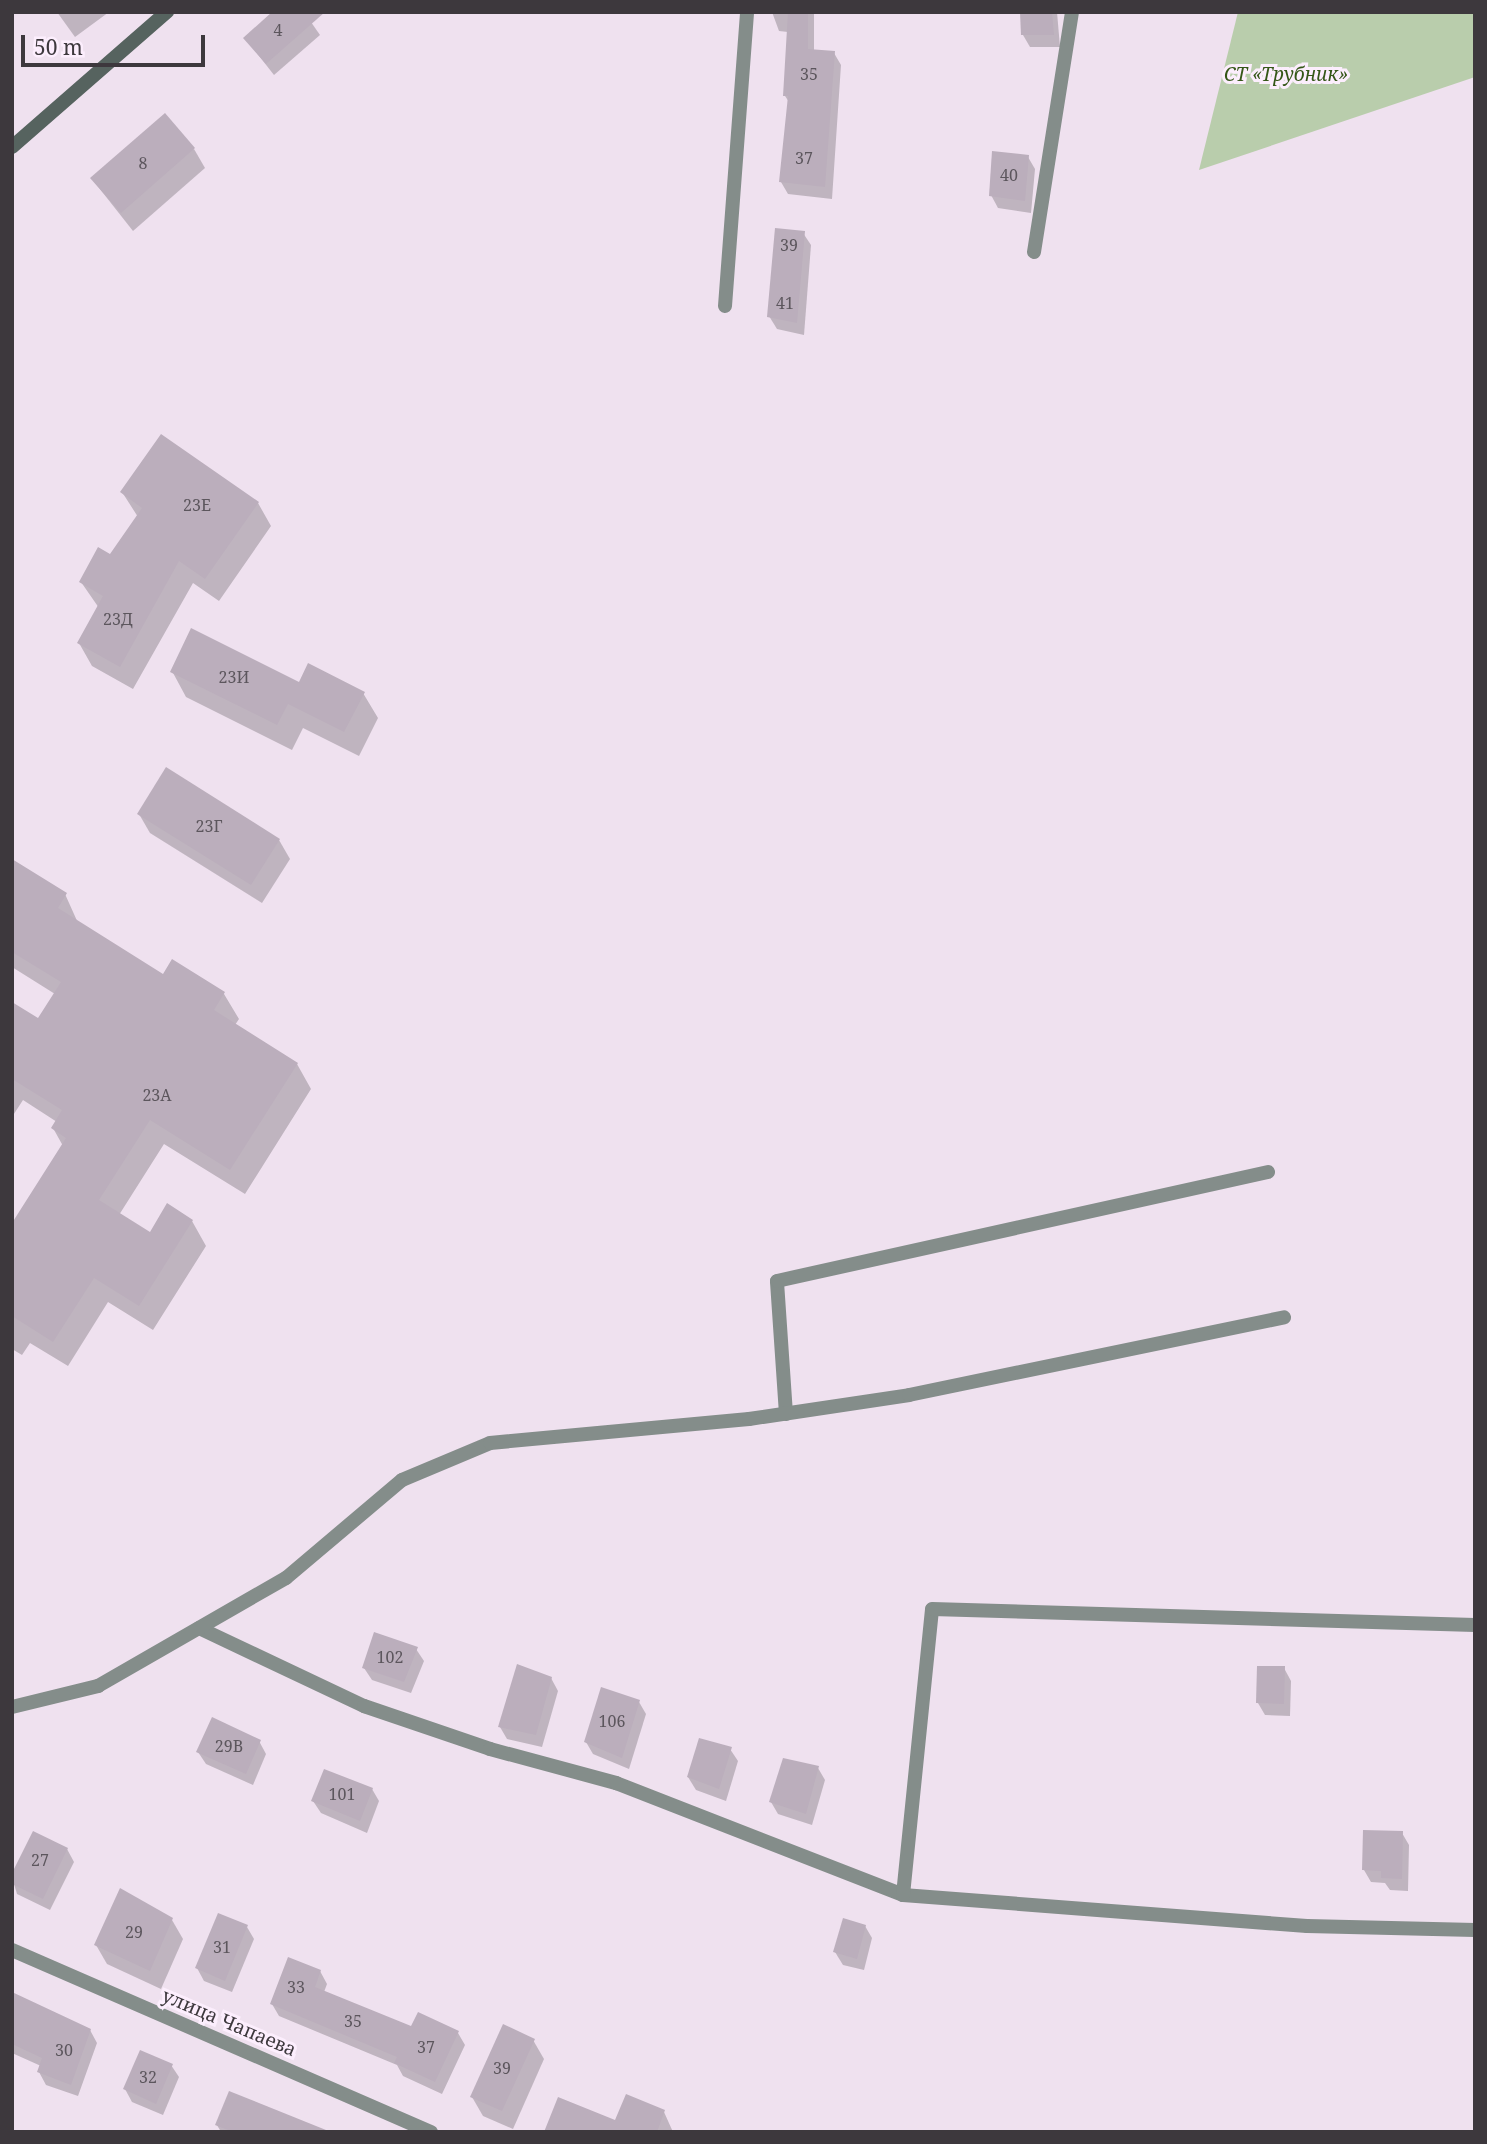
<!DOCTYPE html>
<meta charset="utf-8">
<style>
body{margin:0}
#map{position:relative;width:1487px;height:2144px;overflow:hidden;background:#efe1ef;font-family:"Noto Serif",serif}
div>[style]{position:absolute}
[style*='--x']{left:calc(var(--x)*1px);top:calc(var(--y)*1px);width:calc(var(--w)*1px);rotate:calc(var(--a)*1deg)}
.green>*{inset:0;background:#b9cdac}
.shadow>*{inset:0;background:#0003}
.building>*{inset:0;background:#bbaebc}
.street>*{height:14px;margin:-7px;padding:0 7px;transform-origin:7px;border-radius:7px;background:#848d8a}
.secondary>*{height:14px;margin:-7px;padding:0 7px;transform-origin:7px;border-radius:7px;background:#56635f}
span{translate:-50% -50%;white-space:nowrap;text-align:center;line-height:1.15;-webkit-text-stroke:6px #fceefd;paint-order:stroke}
.number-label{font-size:16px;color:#5c565d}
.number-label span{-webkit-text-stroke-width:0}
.park-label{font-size:19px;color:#355718;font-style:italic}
.street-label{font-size:19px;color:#3d383d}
.frame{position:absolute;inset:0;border:14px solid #3d383d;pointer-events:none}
.scale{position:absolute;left:21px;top:35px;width:184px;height:32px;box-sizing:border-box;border:4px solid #3d383d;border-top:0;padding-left:9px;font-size:21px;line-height:24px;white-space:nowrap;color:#3d383d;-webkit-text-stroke:5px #fceefd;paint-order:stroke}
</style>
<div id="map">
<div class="green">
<div style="clip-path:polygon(1238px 12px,1475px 12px,1475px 77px,1199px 170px)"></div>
</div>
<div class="shadow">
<div style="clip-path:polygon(57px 12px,109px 12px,75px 37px)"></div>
<div style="clip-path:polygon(304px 12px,320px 35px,274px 75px,245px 38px)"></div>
<div style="clip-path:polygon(772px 12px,814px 12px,814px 51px,834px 53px,841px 65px,832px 199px,788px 194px,781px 182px,789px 102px,785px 96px,788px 32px,779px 31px)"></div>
<div style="clip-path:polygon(1022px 12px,1057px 12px,1060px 47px,1030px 47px,1023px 35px)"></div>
<div style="clip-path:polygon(194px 149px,205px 168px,133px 231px,92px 179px)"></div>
<div style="clip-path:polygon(1028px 157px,1035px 169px,1031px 213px,998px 208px,991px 195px)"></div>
<div style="clip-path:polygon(803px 233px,811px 245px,804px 335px,777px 329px,769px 316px)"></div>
<div style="clip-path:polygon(122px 492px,258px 503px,271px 526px,219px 601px,193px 583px,133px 689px,92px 666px,79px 643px,99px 608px,81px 582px,111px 556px,138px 517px)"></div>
<div style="clip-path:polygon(172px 671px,363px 693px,378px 718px,359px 756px,303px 728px,292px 750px,186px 697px)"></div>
<div style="clip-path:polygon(139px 814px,279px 840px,290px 859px,262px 903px,150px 833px)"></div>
<div style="clip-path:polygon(12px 875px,65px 894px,78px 923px,164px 976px,173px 962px,224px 994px,239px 1019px,235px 1025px,297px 1064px,311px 1089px,245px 1194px,164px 1144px,119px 1215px,150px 1234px,192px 1221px,206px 1246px,153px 1330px,108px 1302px,68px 1366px,30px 1343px,22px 1355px,12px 1349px,12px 1226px,63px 1146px,53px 1128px,57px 1122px,23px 1100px,12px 1117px,12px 1006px,38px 1021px,55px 994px,12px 967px)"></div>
<div style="clip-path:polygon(416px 1649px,424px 1661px,411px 1693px,372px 1680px,364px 1668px)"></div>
<div style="clip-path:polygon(1284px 1668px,1291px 1681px,1290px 1716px,1265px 1715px,1258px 1703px)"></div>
<div style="clip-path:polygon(551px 1678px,558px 1691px,542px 1747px,507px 1739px,500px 1727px)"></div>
<div style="clip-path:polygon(639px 1702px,646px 1714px,629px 1769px,593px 1754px,586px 1742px)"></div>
<div style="clip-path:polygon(259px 1741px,266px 1754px,253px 1785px,206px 1764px,198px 1752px)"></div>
<div style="clip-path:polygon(730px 1749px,738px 1761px,726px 1801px,696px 1790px,688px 1777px)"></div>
<div style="clip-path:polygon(818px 1768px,825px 1780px,812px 1825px,778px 1814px,771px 1802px)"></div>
<div style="clip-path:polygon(372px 1789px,379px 1801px,367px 1833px,321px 1813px,313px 1801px)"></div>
<div style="clip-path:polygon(1402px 1833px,1409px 1845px,1408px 1891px,1390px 1890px,1385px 1883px,1371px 1882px,1364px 1870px)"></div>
<div style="clip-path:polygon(67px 1849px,74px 1862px,50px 1910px,17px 1894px,12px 1877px)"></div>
<div style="clip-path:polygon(172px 1920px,183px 1939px,161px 1989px,107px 1964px,96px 1945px)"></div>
<div style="clip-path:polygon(865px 1926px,872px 1938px,864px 1970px,843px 1965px,835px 1952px)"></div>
<div style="clip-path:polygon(247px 1927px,254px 1939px,232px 1992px,204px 1981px,197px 1968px)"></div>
<div style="clip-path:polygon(320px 1971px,327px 1984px,324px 1992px,412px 2028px,458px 2033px,465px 2045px,442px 2094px,403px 2076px,397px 2065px,279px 2016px,272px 2004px)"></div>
<div style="clip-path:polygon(12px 1994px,90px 2030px,97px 2043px,78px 2096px,46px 2085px,39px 2072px,41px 2066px,12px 2053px)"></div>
<div style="clip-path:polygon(533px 2040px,544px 2059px,513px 2129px,483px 2116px,472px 2097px)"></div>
<div style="clip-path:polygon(171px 2065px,179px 2077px,163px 2115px,132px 2102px,125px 2089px)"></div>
<div style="clip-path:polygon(664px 2112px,673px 2132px,546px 2132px,616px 2122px)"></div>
<div style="clip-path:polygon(217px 2125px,303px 2132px,221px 2132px)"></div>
</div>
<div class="building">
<div style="clip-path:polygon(272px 12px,325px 12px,266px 64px,243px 38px)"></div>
<div style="clip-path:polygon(788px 12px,808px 12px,808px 49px,835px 51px,825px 187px,779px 182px,788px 96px,783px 96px)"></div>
<div style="clip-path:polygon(1020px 12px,1052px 12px,1054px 35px,1021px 35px)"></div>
<div style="clip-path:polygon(165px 113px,195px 148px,121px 213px,90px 178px)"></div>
<div style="clip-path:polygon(992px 151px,1029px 155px,1025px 201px,989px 196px)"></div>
<div style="clip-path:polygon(775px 228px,805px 231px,797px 323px,767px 317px)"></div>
<div style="clip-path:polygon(161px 434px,259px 502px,205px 579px,179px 561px,120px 667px,77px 643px,103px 596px,79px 582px,98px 547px,110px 554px,142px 508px,120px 492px)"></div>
<div style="clip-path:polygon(191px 628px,299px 682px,308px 663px,365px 692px,344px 732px,288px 704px,277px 725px,170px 672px)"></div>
<div style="clip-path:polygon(166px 767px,280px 839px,251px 885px,137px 814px)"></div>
<div style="clip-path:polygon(12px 859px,67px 893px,58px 908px,163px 974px,172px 959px,225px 992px,214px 1010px,298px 1063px,230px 1170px,150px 1120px,99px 1200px,150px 1232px,167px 1203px,193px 1220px,139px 1306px,94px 1278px,53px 1342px,12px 1316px,12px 1223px,66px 1138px,51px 1128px,62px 1110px,12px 1079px,12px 1002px,38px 1018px,61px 982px,12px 952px)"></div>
<div style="clip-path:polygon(374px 1632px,418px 1647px,404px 1682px,362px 1668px)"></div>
<div style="clip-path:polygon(517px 1664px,552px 1677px,536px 1735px,498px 1727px)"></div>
<div style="clip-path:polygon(1257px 1666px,1285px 1666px,1284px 1704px,1256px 1703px)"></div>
<div style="clip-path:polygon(601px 1687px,640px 1700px,622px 1758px,584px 1742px)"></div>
<div style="clip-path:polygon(212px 1717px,261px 1740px,246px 1774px,196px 1752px)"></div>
<div style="clip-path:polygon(699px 1738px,732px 1747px,719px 1789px,687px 1777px)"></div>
<div style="clip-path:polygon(783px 1758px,819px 1766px,806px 1814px,769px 1802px)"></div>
<div style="clip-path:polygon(324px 1769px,373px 1788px,360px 1821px,311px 1801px)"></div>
<div style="clip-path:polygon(1363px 1830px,1403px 1831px,1402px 1879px,1381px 1878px,1381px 1871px,1362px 1870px)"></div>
<div style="clip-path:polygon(33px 1831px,68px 1848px,43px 1899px,12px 1884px,12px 1873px)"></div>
<div style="clip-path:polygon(120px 1888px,173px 1918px,150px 1971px,94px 1945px)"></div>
<div style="clip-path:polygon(218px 1913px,248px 1925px,225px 1981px,195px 1968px)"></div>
<div style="clip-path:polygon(843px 1918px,866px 1925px,857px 1959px,833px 1952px)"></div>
<div style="clip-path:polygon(288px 1957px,321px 1970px,315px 1987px,411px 2026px,418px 2012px,459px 2031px,435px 2082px,394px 2063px,397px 2057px,270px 2004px)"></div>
<div style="clip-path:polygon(12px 1992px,91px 2029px,71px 2085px,37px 2072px,42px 2058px,12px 2044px)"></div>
<div style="clip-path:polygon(503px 2024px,535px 2039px,502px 2111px,470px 2097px)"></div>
<div style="clip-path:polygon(140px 2050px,173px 2064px,156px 2104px,123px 2089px)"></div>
<div style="clip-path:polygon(229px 2091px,326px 2130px,325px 2132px,233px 2132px,215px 2125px)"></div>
<div style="clip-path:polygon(626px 2094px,665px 2110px,657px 2132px,544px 2132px,558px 2097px,615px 2120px)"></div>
</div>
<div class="street">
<div style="--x:1034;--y:252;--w:243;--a:-81"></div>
<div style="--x:725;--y:306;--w:295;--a:-85.7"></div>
<div style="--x:786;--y:1414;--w:133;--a:-93.9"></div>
<div style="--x:777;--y:1281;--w:503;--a:-12.52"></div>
<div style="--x:199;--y:1628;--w:183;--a:25.3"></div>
<div style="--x:364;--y:1706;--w:133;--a:18.8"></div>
<div style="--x:490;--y:1749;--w:131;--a:15.1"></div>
<div style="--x:616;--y:1783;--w:308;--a:21.3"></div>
<div style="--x:903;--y:1895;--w:405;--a:4.4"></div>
<div style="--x:1307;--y:1926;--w:168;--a:1.4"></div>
<div style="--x:12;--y:1707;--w:89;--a:-13.7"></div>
<div style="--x:98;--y:1686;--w:217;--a:-29.9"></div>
<div style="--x:286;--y:1578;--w:152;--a:-40.2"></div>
<div style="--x:402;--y:1480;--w:95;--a:-22.8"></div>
<div style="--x:490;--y:1443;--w:260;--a:-5.3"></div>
<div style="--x:749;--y:1419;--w:162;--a:-8.5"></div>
<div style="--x:909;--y:1395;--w:383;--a:-11.7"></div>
<div style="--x:903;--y:1895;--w:287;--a:-84.2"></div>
<div style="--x:932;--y:1609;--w:543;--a:1.69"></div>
<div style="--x:12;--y:1950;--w:457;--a:23.5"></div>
</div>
<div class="secondary">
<div style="--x:12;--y:147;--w:206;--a:-41.1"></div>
</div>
<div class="number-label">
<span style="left:278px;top:30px">4</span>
<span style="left:809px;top:74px">35</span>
<span style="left:804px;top:158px">37</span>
<span style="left:143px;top:163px">8</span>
<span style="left:1009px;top:175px">40</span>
<span style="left:789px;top:245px">39</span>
<span style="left:785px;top:303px">41</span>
<span style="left:197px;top:505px">23Е</span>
<span style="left:118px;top:619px">23Д</span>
<span style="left:234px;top:677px">23И</span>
<span style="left:209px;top:826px">23Г</span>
<span style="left:157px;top:1095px">23А</span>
<span style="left:390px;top:1657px">102</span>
<span style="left:612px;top:1721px">106</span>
<span style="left:229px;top:1746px">29В</span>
<span style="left:342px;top:1794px">101</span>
<span style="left:40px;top:1860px">27</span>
<span style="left:134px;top:1932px">29</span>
<span style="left:222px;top:1947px">31</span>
<span style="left:296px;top:1987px">33</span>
<span style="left:353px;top:2021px">35</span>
<span style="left:426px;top:2047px">37</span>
<span style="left:64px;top:2050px">30</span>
<span style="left:502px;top:2068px">39</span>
<span style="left:148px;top:2077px">32</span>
</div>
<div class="park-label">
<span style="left:1286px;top:75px">СТ «Трубник»</span>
</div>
<div class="street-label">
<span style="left:229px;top:2023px;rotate:23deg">улица Чапаева</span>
</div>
<div class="frame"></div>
<div class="scale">50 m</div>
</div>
